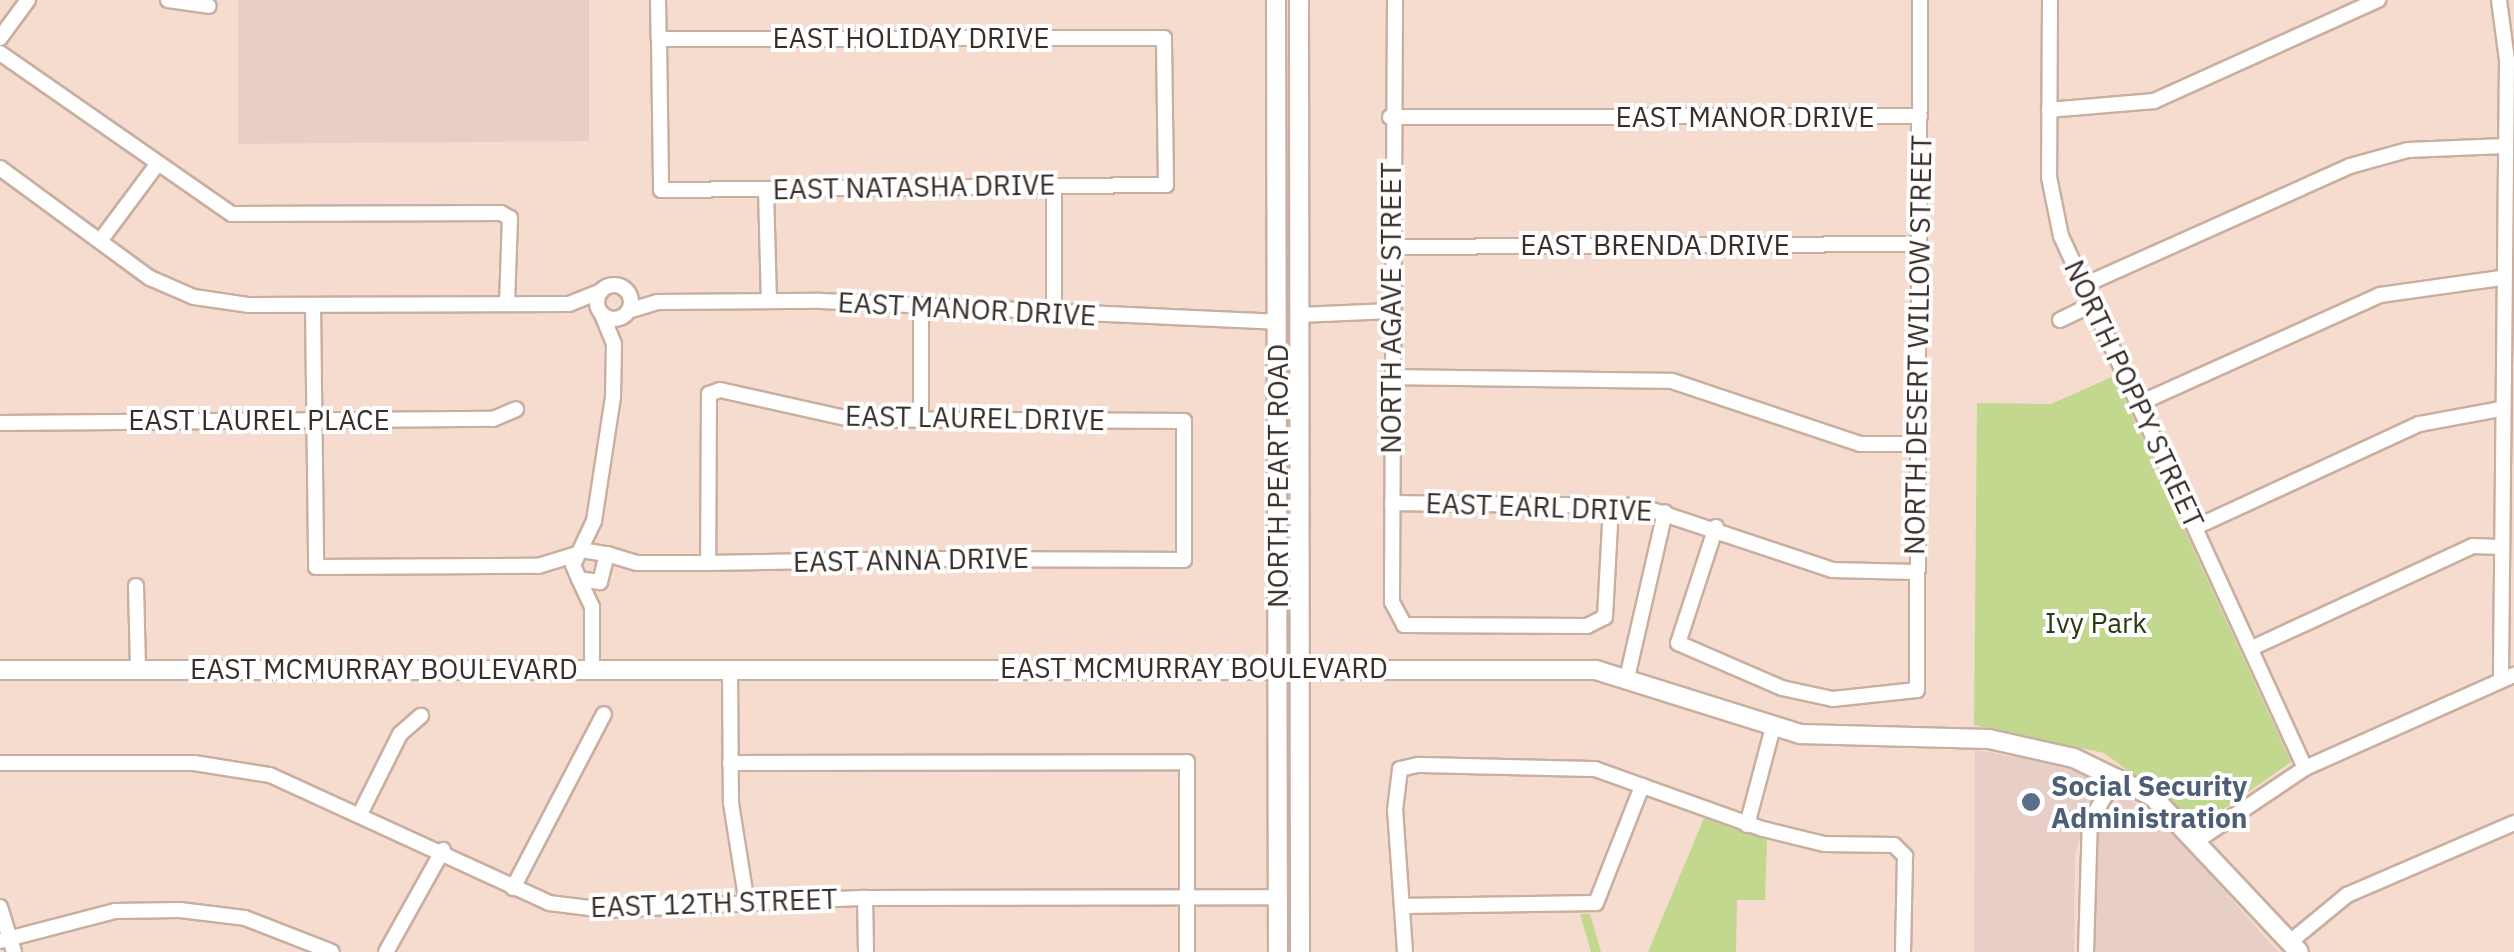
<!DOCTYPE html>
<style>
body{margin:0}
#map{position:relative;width:2514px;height:952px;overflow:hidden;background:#f6dcce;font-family:"IBM Plex Sans",sans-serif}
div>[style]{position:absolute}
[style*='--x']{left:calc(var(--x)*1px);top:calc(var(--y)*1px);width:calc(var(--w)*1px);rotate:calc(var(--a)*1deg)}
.commercial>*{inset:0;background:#e7cfc8}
.green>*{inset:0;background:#c2d88e}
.roads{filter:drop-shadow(2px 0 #c7afa1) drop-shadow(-2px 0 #c7afa1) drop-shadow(0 2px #c7afa1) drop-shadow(0 -2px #c7afa1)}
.minor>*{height:14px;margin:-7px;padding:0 7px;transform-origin:7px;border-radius:7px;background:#fff}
.minor>.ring{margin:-7px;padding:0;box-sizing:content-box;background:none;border:14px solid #fff;border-radius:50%}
.tertiary>*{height:18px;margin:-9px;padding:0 9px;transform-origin:9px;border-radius:9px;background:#fff}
.dots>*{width:28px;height:28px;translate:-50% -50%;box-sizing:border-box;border:5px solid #fff;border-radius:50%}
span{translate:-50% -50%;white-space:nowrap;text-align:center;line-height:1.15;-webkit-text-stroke:8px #fff;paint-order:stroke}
.street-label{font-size:28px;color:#392f2a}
.park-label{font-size:28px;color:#2e3813}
.service-label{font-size:28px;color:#4e5e75;font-weight:700}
.left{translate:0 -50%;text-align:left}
</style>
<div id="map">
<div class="commercial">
<div style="clip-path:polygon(238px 0,589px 0,589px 141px,238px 144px)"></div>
<div style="clip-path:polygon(1975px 750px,2068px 766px,2096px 781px,2075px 855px,2074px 952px,1974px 952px)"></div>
<div style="clip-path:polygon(2123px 795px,2164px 822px,2278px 952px,2091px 952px,2095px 838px)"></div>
</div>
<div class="green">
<div style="clip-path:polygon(2114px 376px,2291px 762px,2201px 825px,2104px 753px,1974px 725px,1977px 403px,2051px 404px)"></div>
<div style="clip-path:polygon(1704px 818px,1767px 840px,1765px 900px,1737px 900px,1736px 952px,1648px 952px)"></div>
<div style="clip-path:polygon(1580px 914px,1590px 914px,1601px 952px,1591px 952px)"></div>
</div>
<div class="roads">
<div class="minor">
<div style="--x:168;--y:0;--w:41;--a:8.3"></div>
<div style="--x:658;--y:0;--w:39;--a:89"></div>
<div style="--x:659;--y:39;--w:151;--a:89.2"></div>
<div style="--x:661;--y:190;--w:505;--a:-0.57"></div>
<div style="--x:1166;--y:185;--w:147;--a:-90.8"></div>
<div style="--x:1164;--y:38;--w:505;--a:179.89"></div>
<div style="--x:1395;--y:0;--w:602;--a:90.29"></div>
<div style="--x:1392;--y:602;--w:26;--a:62"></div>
<div style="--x:1404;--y:625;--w:183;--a:0.3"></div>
<div style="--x:1587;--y:626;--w:20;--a:-27"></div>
<div style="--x:1605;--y:617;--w:112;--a:-86.9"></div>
<div style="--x:2050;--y:0;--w:177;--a:90.3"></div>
<div style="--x:2049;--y:177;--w:60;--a:78.5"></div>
<div style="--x:2061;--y:236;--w:585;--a:65.36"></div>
<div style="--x:2499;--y:0;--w:61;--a:82.4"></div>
<div style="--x:2507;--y:60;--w:619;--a:90.56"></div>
<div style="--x:0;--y:38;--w:47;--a:-53.6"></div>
<div style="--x:0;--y:53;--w:282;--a:34.8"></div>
<div style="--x:232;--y:214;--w:269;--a:-0.2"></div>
<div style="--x:501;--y:213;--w:10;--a:29"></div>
<div style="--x:510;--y:218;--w:85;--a:92"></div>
<div style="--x:2049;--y:110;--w:105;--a:-4.9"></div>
<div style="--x:2154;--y:101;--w:246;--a:-24.3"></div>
<div style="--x:1390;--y:117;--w:530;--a:-0.11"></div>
<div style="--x:0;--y:168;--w:186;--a:36.3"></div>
<div style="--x:150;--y:278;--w:48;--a:23.4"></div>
<div style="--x:194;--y:297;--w:56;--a:8.3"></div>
<div style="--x:249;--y:305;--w:320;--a:-0.2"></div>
<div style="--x:569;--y:304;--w:35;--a:-22"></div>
<div style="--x:1054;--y:186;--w:129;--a:90"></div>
<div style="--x:766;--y:189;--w:112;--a:88.5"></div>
<div style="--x:100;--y:241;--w:94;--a:-53.3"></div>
<div style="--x:1391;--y:247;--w:528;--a:-0.33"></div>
<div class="ring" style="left:597px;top:285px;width:20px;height:20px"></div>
<div style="--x:2082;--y:286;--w:294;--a:-24.1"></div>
<div style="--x:2350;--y:166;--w:60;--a:-15.4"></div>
<div style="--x:2408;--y:150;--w:96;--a:-2.4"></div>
<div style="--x:313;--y:305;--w:262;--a:89.3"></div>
<div style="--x:316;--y:567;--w:222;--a:-0.3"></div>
<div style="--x:538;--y:566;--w:41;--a:-17.1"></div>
<div style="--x:921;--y:305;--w:115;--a:90"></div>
<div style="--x:628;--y:311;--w:31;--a:-17"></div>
<div style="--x:658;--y:302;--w:163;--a:-0.4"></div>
<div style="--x:821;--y:301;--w:456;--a:2.6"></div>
<div style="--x:1299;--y:315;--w:93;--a:-2.5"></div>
<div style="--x:2060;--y:320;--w:34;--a:-26"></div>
<div style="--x:1392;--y:377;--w:280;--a:0.8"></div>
<div style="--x:1672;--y:381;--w:198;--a:18.5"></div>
<div style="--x:1860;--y:444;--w:57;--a:0"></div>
<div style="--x:2140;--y:403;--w:263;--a:-24.2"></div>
<div style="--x:2380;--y:295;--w:122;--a:-8"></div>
<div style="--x:0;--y:423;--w:493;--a:-0.5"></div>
<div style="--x:493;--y:419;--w:25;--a:-23"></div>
<div style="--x:1392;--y:503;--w:248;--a:0.7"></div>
<div style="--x:1640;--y:506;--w:202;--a:18.4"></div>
<div style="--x:1832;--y:570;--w:84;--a:1.4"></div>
<div style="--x:1716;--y:527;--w:122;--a:108.1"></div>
<div style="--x:1678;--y:643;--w:113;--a:23.4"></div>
<div style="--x:1782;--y:688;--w:52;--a:12.2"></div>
<div style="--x:1833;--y:699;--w:84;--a:-6.1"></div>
<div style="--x:1917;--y:690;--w:690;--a:-89.75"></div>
<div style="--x:2196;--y:527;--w:246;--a:-24.8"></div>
<div style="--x:2419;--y:424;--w:82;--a:-10.5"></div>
<div style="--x:581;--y:550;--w:26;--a:9"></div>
<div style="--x:607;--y:554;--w:29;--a:104"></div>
<div style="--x:600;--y:582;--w:21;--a:-172"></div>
<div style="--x:579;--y:579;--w:15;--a:-113"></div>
<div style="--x:573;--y:565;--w:49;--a:-64.5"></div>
<div style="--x:594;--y:521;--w:125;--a:-81.3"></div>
<div style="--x:613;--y:397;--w:53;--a:-88.9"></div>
<div style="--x:614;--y:344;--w:32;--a:-112"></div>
<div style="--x:607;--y:554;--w:31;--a:17"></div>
<div style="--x:637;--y:563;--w:71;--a:0"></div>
<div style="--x:708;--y:563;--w:223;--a:-1"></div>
<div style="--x:931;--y:559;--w:253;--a:0.2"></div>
<div style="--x:1184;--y:560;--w:139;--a:-90"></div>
<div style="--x:1184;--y:421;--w:334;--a:-179.7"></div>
<div style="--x:850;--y:419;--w:133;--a:-167.4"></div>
<div style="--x:720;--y:390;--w:12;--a:160"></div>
<div style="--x:709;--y:394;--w:169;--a:90.3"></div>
<div style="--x:579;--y:579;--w:31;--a:65"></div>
<div style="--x:592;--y:607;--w:63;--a:90"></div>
<div style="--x:136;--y:586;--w:82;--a:88.6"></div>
<div style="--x:2252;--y:648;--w:243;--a:-24.8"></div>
<div style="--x:2473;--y:546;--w:28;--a:2"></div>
<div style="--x:730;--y:669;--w:134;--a:89.6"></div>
<div style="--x:731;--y:803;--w:102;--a:81"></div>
<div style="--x:1627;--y:678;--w:170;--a:-77.1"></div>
<div style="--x:0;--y:763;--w:194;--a:0"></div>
<div style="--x:194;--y:763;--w:77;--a:9"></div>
<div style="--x:270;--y:775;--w:307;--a:24.6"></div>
<div style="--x:549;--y:903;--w:57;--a:7"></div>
<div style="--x:606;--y:910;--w:259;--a:-2.7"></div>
<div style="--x:865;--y:898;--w:414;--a:-0.1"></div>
<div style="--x:730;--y:763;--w:457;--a:-0.1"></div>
<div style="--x:1187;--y:762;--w:190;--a:90"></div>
<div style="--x:362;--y:810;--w:85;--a:-63.4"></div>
<div style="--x:400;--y:734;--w:28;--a:-41"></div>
<div style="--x:1747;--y:825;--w:101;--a:-75.1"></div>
<div style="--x:2198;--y:840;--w:129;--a:-33.9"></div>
<div style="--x:2305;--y:768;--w:229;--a:-24"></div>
<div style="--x:513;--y:888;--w:196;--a:-62.4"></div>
<div style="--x:865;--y:898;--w:54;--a:88.9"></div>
<div style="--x:1402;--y:906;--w:194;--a:-0.9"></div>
<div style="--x:1596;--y:903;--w:126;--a:-68.5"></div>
<div style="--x:0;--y:907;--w:47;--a:72.7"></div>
<div style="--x:0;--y:941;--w:119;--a:-14.6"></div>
<div style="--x:115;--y:911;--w:65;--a:-0.9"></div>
<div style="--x:180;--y:910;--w:65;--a:7"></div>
<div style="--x:245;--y:918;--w:93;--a:21.3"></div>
<div style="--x:2290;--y:942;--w:74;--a:-39.5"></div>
<div style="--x:2347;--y:895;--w:182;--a:-23.3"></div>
<div style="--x:386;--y:952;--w:117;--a:-60.8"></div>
<div style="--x:1405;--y:952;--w:142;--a:-94"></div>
<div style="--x:1395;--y:810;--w:41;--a:-83"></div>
<div style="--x:1400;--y:769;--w:18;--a:-13"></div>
<div style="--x:1418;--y:765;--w:177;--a:1.3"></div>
<div style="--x:1595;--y:769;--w:178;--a:19.7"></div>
<div style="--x:1763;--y:829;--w:63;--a:13.8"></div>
<div style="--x:1824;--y:844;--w:70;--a:0.8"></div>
<div style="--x:1894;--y:845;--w:16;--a:45"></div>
<div style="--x:1905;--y:856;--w:96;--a:91.2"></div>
<div style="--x:2086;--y:952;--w:131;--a:-88.3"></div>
<div style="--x:2090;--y:821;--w:52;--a:-59"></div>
</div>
<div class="tertiary">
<div style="--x:1276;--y:0;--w:952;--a:89.88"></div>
<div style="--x:1299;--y:0;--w:952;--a:89.94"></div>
<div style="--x:0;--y:670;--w:1596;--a:0"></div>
<div style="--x:1596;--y:670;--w:214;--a:17.4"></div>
<div style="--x:1800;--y:734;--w:189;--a:1.5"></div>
<div style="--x:1989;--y:739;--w:87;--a:12.6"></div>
<div style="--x:2074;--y:758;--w:87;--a:26"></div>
<div style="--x:2152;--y:796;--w:214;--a:46.7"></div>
</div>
</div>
<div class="dots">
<div style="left:2031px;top:802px;background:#5c6f8a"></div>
</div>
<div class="street-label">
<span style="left:911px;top:38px">EAST HOLIDAY DRIVE</span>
<span style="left:1745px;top:117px">EAST MANOR DRIVE</span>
<span style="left:914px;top:187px;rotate:-1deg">EAST NATASHA DRIVE</span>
<span style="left:1655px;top:245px">EAST BRENDA DRIVE</span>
<span style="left:1391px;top:308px;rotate:-90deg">NORTH AGAVE STREET</span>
<span style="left:967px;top:309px;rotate:3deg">EAST MANOR DRIVE</span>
<span style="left:1918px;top:345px;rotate:-89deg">NORTH DESERT WILLOW STREET</span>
<span style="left:2134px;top:394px;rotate:65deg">NORTH POPPY STREET</span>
<span style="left:975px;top:418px;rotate:1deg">EAST LAUREL DRIVE</span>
<span style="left:259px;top:420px">EAST LAUREL PLACE</span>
<span style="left:1278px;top:476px;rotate:-90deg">NORTH PEART ROAD</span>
<span style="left:1539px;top:507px;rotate:2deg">EAST EARL DRIVE</span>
<span style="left:911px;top:560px;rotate:-1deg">EAST ANNA DRIVE</span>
<span style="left:1194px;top:668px">EAST MCMURRAY BOULEVARD</span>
<span style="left:384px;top:669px">EAST MCMURRAY BOULEVARD</span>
<span style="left:714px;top:903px;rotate:-2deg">EAST 12TH STREET</span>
</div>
<div class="park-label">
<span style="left:2096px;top:623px">Ivy Park</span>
</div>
<div class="service-label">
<span class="left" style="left:2051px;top:802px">Social Security<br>Administration</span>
</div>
</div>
